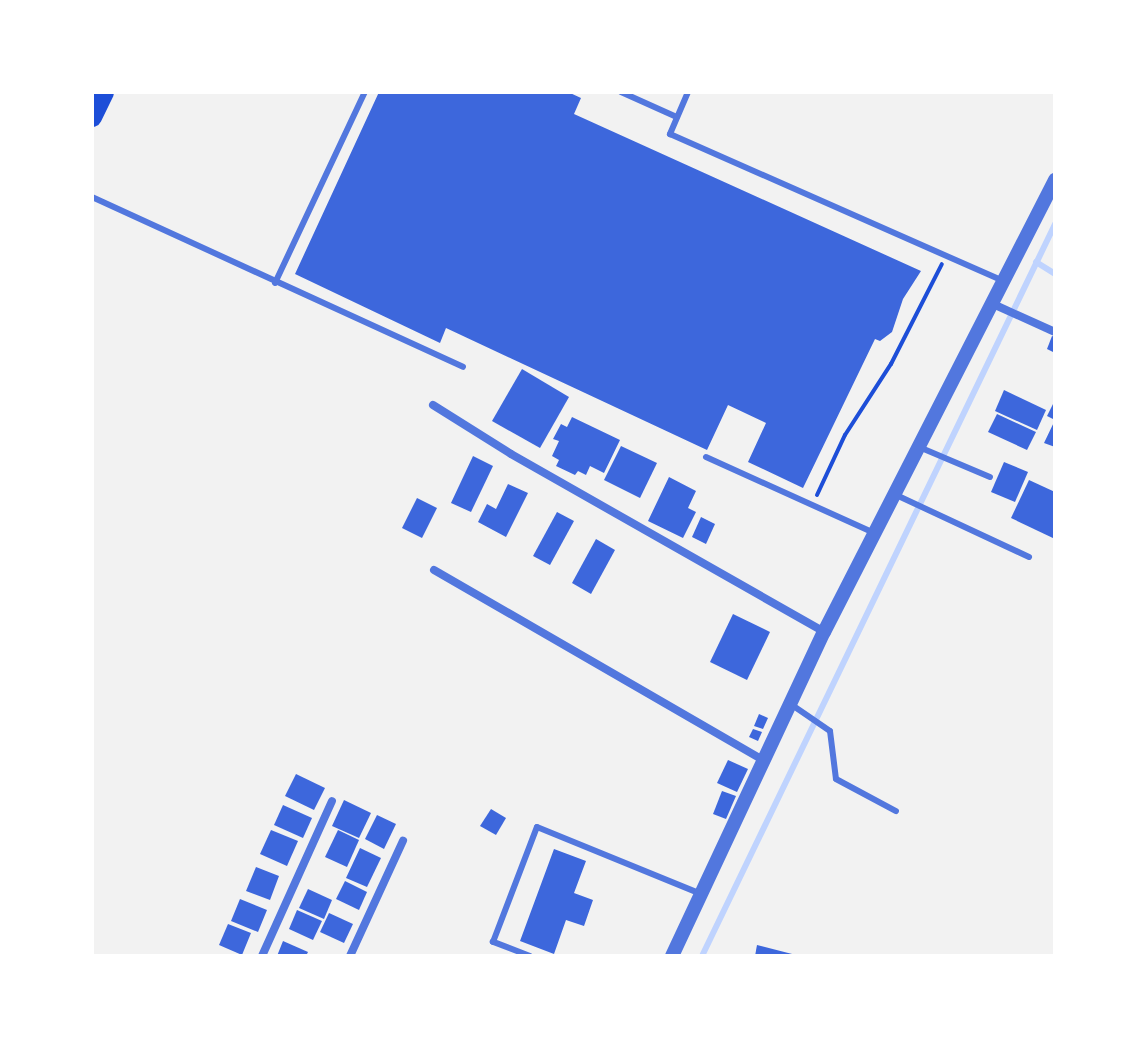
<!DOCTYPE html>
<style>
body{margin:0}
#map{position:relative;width:1147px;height:1048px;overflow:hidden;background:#f2f2f2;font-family:Jost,sans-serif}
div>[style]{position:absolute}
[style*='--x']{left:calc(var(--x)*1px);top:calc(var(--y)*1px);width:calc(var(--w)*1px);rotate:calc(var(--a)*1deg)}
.stream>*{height:6px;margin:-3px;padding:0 3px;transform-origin:3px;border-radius:3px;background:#bfd3fe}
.building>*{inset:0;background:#3d67dc}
.path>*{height:4px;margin:-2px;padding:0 2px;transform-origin:2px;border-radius:2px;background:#1d4ed8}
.service>*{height:6px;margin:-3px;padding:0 3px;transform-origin:3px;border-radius:3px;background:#5277de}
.minor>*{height:8px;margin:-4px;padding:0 4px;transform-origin:4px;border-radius:4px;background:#5277de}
.tertiary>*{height:14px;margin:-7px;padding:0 7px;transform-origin:7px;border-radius:7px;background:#5277de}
.trunk>*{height:20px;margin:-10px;padding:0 10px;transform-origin:10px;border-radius:10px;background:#1d4ed8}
span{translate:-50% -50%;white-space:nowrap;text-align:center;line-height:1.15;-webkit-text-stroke:6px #fff;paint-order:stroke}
.frame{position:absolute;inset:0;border:94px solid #fff;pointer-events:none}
</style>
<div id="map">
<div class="stream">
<div style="--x:1036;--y:262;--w:22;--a:32"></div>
<div style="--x:702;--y:956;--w:813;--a:-64.25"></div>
</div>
<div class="building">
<div style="clip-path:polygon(379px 92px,568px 92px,581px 98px,574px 114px,921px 271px,903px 299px,892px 332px,880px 341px,875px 339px,803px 488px,748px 462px,766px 423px,728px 405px,707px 450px,446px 328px,440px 343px,295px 274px)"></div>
<div style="clip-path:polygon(1052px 336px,1055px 337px,1055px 353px,1047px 349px)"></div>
<div style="clip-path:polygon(522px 369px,569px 397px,540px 448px,492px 421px)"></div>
<div style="clip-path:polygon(1004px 390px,1046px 410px,1037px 430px,995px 411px)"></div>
<div style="clip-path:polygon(1055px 400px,1055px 447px,1044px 443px,1055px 420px,1047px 416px)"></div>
<div style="clip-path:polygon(997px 414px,1036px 432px,1027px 450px,988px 432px)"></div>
<div style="clip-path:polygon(572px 417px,620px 440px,604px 473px,590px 466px,586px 475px,578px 471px,575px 475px,556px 466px,559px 460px,552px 456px,559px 441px,553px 439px,561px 424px,567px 427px)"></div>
<div style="clip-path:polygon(621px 446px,657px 463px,640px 498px,604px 480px)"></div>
<div style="clip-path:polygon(473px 456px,493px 466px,471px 512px,451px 503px)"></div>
<div style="clip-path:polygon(1004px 462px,1028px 472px,1015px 502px,991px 492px)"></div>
<div style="clip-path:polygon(669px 477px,696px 491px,688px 508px,696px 512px,683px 538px,648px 521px)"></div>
<div style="clip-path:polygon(1029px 480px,1055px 492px,1055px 539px,1011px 518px)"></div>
<div style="clip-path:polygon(508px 484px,528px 493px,506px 537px,478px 522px,487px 504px,496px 509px)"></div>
<div style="clip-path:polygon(417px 498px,437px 508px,422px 538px,402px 528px)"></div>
<div style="clip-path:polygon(557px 512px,574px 521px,550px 565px,533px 556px)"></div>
<div style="clip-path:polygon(701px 517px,715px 524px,706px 544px,692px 537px)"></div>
<div style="clip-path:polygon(596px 539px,615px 550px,591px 594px,572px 583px)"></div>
<div style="clip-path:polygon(733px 614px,770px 632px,747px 680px,710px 662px)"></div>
<div style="clip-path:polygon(759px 714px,768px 718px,763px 729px,754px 726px)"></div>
<div style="clip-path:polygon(753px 729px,762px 732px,758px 741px,749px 737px)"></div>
<div style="clip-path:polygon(728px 760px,748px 769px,737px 792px,717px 783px)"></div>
<div style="clip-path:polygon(296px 774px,325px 788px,314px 810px,285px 796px)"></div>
<div style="clip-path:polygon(722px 791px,736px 796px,726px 819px,713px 814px)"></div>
<div style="clip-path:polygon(344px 800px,371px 813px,359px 838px,332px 826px)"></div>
<div style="clip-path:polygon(283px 805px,312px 818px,303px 838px,274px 825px)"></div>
<div style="clip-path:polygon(491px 809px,506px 818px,496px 835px,480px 826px)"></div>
<div style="clip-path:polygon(377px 815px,396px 824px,384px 849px,365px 839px)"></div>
<div style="clip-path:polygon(271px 830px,298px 841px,287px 866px,260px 854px)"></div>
<div style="clip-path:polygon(338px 830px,359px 840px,347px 867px,325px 857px)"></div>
<div style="clip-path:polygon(360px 848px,381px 858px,367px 887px,346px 878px)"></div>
<div style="clip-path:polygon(554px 849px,586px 861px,574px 893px,593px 900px,584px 926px,566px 920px,554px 954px,520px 941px)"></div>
<div style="clip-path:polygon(256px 867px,279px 876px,270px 900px,246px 891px)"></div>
<div style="clip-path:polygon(345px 881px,367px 892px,359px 910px,336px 899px)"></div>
<div style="clip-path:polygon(308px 889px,332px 900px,324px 919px,299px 908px)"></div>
<div style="clip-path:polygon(240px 899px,267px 910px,258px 932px,231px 921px)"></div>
<div style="clip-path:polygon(297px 910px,322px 921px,313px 940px,289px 929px)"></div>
<div style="clip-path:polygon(329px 913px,353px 924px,344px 943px,320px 932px)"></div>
<div style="clip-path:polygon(228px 924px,251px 933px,242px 955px,219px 945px)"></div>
<div style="clip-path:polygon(283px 941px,308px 952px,306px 956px,277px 956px)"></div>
<div style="clip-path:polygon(757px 945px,796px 955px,796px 956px,755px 956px)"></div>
</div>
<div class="path">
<div style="--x:817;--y:495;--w:66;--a:-65"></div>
<div style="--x:845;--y:435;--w:85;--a:-57.1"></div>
<div style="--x:891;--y:364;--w:112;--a:-63"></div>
</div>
<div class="service">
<div style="--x:621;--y:92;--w:61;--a:24.1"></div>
<div style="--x:688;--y:92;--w:46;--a:113.2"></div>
<div style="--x:670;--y:134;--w:362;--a:23.8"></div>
<div style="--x:92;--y:197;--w:408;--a:24.6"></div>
<div style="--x:275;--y:283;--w:211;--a:-64.8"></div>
<div style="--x:919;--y:447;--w:77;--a:22.9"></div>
<div style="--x:706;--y:457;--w:184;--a:24.3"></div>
<div style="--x:894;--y:494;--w:149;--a:25"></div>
<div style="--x:792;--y:705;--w:46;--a:34.4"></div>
<div style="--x:830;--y:731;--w:48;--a:82.9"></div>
<div style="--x:836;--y:779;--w:68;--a:28.1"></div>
<div style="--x:530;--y:956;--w:40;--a:-159"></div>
<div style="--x:493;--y:942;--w:123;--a:-69.1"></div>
<div style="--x:537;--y:827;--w:177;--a:22.2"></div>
</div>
<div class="minor">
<div style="--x:993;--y:304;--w:68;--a:24.3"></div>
<div style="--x:433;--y:405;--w:92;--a:32.1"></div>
<div style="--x:511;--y:454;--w:360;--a:29.6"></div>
<div style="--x:434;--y:570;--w:379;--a:30"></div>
<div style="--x:262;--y:956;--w:170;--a:-65.7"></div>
<div style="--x:350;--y:956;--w:127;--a:-65.3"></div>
</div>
<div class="tertiary">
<div style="--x:672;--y:956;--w:358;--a:-64.9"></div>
<div style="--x:824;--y:632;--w:508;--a:-62.93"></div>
</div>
<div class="trunk">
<div style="--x:92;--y:117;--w:28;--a:-64"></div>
</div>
<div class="frame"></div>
</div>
